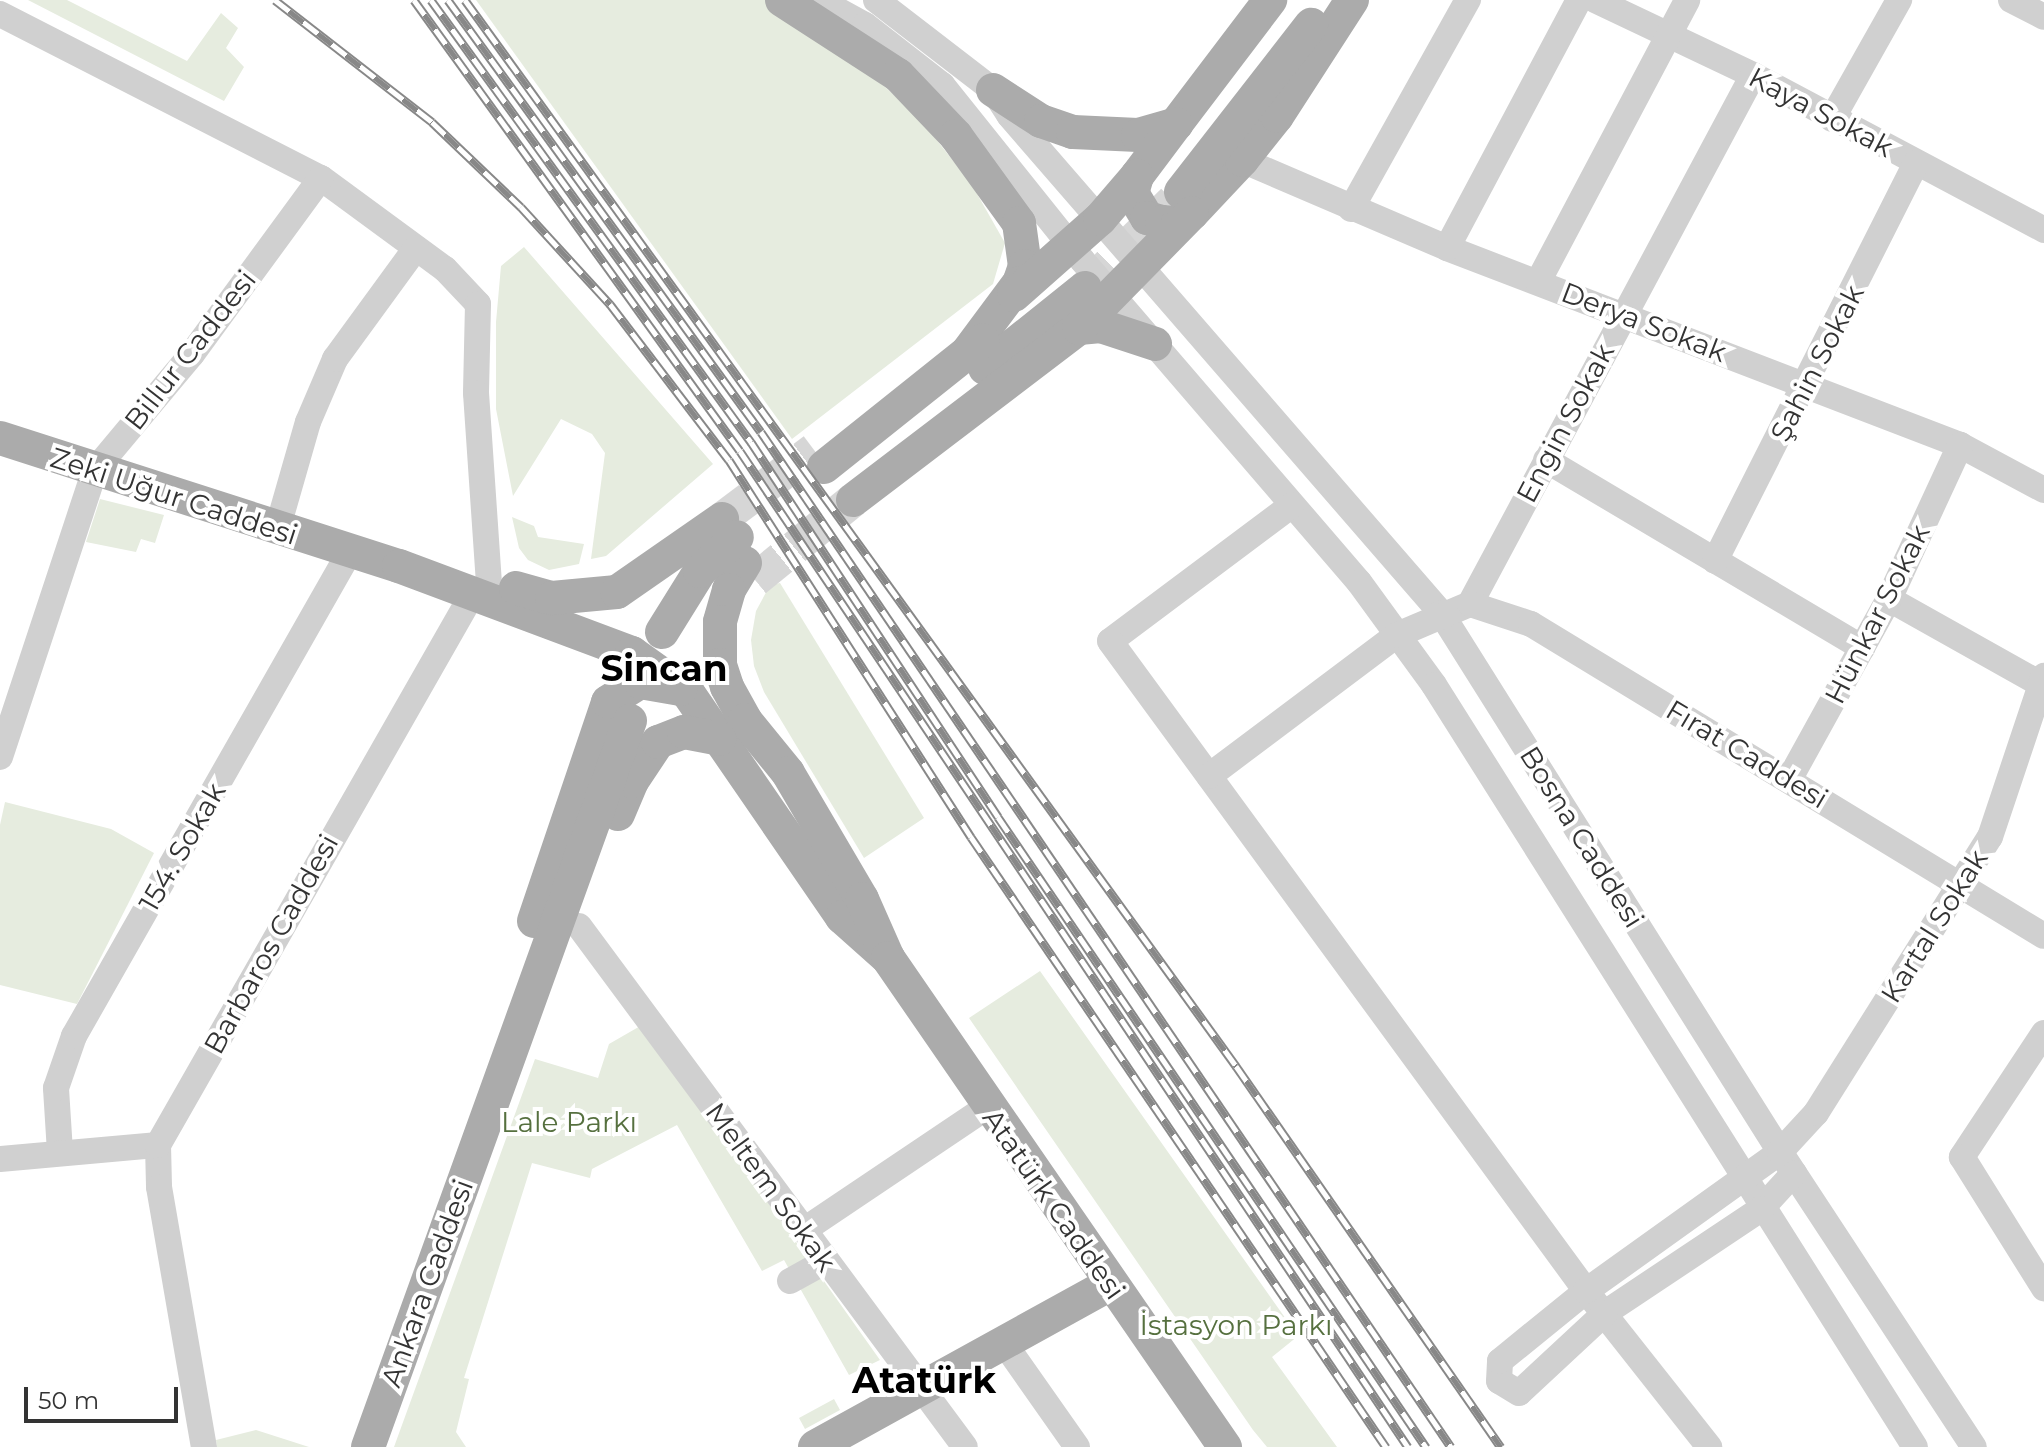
<!DOCTYPE html>
<meta charset="utf-8">
<style>
body{margin:0}
#map{position:relative;width:2044px;height:1447px;overflow:hidden;background:#fff;font-family:Montserrat,sans-serif}
div>[style]{position:absolute}
[style*='--x']{left:calc(var(--x)*1px);top:calc(var(--y)*1px);width:calc(var(--w)*1px);rotate:calc(var(--a)*1deg)}
.green>*{inset:0;background:#e6ecdf}
.major-tunnel>*{height:34px;margin-top:-17px;transform-origin:0;background:repeating-linear-gradient(90deg,#d6d6d6 0 34px,transparent 0 51px)}
.minor>*{height:26px;margin:-13px;padding:0 13px;transform-origin:13px;border-radius:13px;background:#d0d0d0}
.major>*{height:34px;margin:-17px;padding:0 17px;transform-origin:17px;border-radius:17px;background:#ababab}
.rail>*{height:9px;margin-top:-4.5px;transform-origin:0;background:repeating-linear-gradient(90deg,#fff 0 18px,#888 0 36px);box-sizing:border-box;border-block:2px solid #888}
span{translate:-50% -50%;white-space:nowrap;text-align:center;line-height:1.15;-webkit-text-stroke:8px #fff;paint-order:stroke}
.street-label{font-size:28px;color:#333}
.park-label{font-size:28px;color:#56703f}
.district-label{font-size:36px;color:#000;font-weight:700}
.scale{position:absolute;left:24px;top:1387px;width:154px;height:36px;box-sizing:border-box;border:4px solid #333;border-top:0;padding-left:10px;font-size:24px;line-height:28px;white-space:nowrap;color:#333;-webkit-text-stroke:6px #fff;paint-order:stroke}
</style>
<div id="map">
<div class="green">
<div style="clip-path:polygon(28px 0,67px 0,187px 61px,221px 13px,238px 28px,226px 48px,244px 67px,224px 101px)"></div>
<div style="clip-path:polygon(476px 0,766px 0,877px 79px,925px 125px,972px 185px,1005px 243px,993px 284px,792px 439px)"></div>
<div style="clip-path:polygon(524px 247px,713px 464px,606px 556px,591px 559px,605px 453px,592px 434px,561px 419px,513px 496px,496px 409px,496px 322px,501px 266px)"></div>
<div style="clip-path:polygon(100px 499px,164px 515px,155px 543px,141px 539px,136px 552px,86px 542px)"></div>
<div style="clip-path:polygon(512px 517px,534px 526px,538px 537px,584px 544px,579px 564px,549px 570px,528px 560px,519px 548px)"></div>
<div style="clip-path:polygon(780px 583px,924px 818px,864px 858px,764px 692px,754px 666px,751px 640px,756px 611px,770px 585px)"></div>
<div style="clip-path:polygon(5px 802px,111px 829px,154px 853px,77px 1004px,0 985px,0 825px)"></div>
<div style="clip-path:polygon(1040px 971px,1298px 1336px,1272px 1357px,1337px 1447px,1267px 1447px,1253px 1430px,969px 1018px)"></div>
<div style="clip-path:polygon(642px 1025px,880px 1360px,849px 1375px,784px 1260px,762px 1271px,677px 1125px,592px 1169px,590px 1178px,532px 1163px,464px 1378px,469px 1379px,456px 1432px,466px 1447px,394px 1447px,535px 1059px,598px 1078px,609px 1044px)"></div>
<div style="clip-path:polygon(834px 1399px,840px 1410px,805px 1429px,799px 1418px)"></div>
<div style="clip-path:polygon(256px 1430px,309px 1447px,217px 1447px,216px 1440px)"></div>
</div>
<div class="major-tunnel">
<div style="--x:1085;--y:288;--w:124;--a:-44.7"></div>
<div style="--x:722;--y:519;--w:115;--a:-36.9"></div>
<div style="--x:755;--y:580;--w:127;--a:-39.2"></div>
</div>
<div class="minor">
<div style="--x:819;--y:0;--w:52;--a:28.5"></div>
<div style="--x:865;--y:25;--w:98;--a:37.9"></div>
<div style="--x:942;--y:85;--w:224;--a:51.3"></div>
<div style="--x:1082;--y:260;--w:425;--a:49.3"></div>
<div style="--x:1359;--y:582;--w:127;--a:53.9"></div>
<div style="--x:1434;--y:685;--w:901;--a:57.74"></div>
<div style="--x:876;--y:0;--w:148;--a:37.6"></div>
<div style="--x:993;--y:90;--w:30;--a:57"></div>
<div style="--x:1009;--y:115;--w:659;--a:49.06"></div>
<div style="--x:1441;--y:613;--w:637;--a:57.83"></div>
<div style="--x:1780;--y:1152;--w:353;--a:56.7"></div>
<div style="--x:1595;--y:0;--w:175;--a:25.4"></div>
<div style="--x:1753;--y:75;--w:330;--a:28"></div>
<div style="--x:2011;--y:0;--w:37;--a:27"></div>
<div style="--x:0;--y:14;--w:360;--a:27.1"></div>
<div style="--x:321;--y:178;--w:154;--a:36.3"></div>
<div style="--x:445;--y:269;--w:48;--a:46.7"></div>
<div style="--x:478;--y:304;--w:89;--a:91.3"></div>
<div style="--x:476;--y:393;--w:190;--a:86.1"></div>
<div style="--x:1832;--y:119;--w:137;--a:-60.6"></div>
<div style="--x:1242;--y:160;--w:223;--a:23.2"></div>
<div style="--x:1447;--y:248;--w:550;--a:21.01"></div>
<div style="--x:1960;--y:445;--w:95;--a:28.2"></div>
<div style="--x:1351;--y:209;--w:240;--a:-60.8"></div>
<div style="--x:1447;--y:248;--w:281;--a:-62"></div>
<div style="--x:1538;--y:282;--w:319;--a:-62.1"></div>
<div style="--x:1546;--y:460;--w:368;--a:30.7"></div>
<div style="--x:1292;--y:505;--w:227;--a:143.2"></div>
<div style="--x:1110;--y:641;--w:806;--a:53.78"></div>
<div style="--x:1586;--y:1291;--w:199;--a:51.7"></div>
<div style="--x:277;--y:530;--w:112;--a:-74"></div>
<div style="--x:308;--y:422;--w:69;--a:-66.8"></div>
<div style="--x:335;--y:359;--w:137;--a:-53.9"></div>
<div style="--x:1715;--y:561;--w:446;--a:-63.2"></div>
<div style="--x:1889;--y:599;--w:178;--a:29.3"></div>
<div style="--x:1470;--y:604;--w:600;--a:-61.85"></div>
<div style="--x:0;--y:757;--w:302;--a:-71.7"></div>
<div style="--x:95;--y:470;--w:151;--a:-50.1"></div>
<div style="--x:192;--y:354;--w:218;--a:-53.8"></div>
<div style="--x:1209;--y:776;--w:235;--a:-36.9"></div>
<div style="--x:1397;--y:635;--w:79;--a:-23"></div>
<div style="--x:1470;--y:604;--w:64;--a:18.2"></div>
<div style="--x:1531;--y:624;--w:600;--a:31.31"></div>
<div style="--x:1789;--y:780;--w:207;--a:-61.1"></div>
<div style="--x:1889;--y:599;--w:170;--a:-65.2"></div>
<div style="--x:579;--y:926;--w:648;--a:53.47"></div>
<div style="--x:2044;--y:1033;--w:149;--a:123.5"></div>
<div style="--x:1962;--y:1157;--w:155;--a:58"></div>
<div style="--x:158;--y:1145;--w:42;--a:88.6"></div>
<div style="--x:159;--y:1187;--w:264;--a:80.2"></div>
<div style="--x:60;--y:1152;--w:64;--a:-93.6"></div>
<div style="--x:56;--y:1088;--w:55;--a:-70.9"></div>
<div style="--x:74;--y:1036;--w:556;--a:-60.34"></div>
<div style="--x:0;--y:1159;--w:159;--a:-5.1"></div>
<div style="--x:158;--y:1145;--w:619;--a:-60.29"></div>
<div style="--x:1794;--y:1173;--w:49;--a:132.5"></div>
<div style="--x:1761;--y:1209;--w:187;--a:146.3"></div>
<div style="--x:1605;--y:1313;--w:117;--a:137.1"></div>
<div style="--x:1519;--y:1393;--w:23;--a:-149"></div>
<div style="--x:1499;--y:1381;--w:20;--a:-87"></div>
<div style="--x:1500;--y:1361;--w:111;--a:-39.1"></div>
<div style="--x:1586;--y:1291;--w:239;--a:-35.6"></div>
<div style="--x:1780;--y:1152;--w:53;--a:-47.3"></div>
<div style="--x:1816;--y:1113;--w:326;--a:-57.8"></div>
<div style="--x:1990;--y:837;--w:170;--a:-71.5"></div>
<div style="--x:804;--y:1230;--w:220;--a:-33.9"></div>
<div style="--x:790;--y:1281;--w:39;--a:-29"></div>
<div style="--x:1004;--y:1343;--w:127;--a:54.9"></div>
</div>
<div class="major">
<div style="--x:782;--y:0;--w:138;--a:32.9"></div>
<div style="--x:898;--y:75;--w:84;--a:46.4"></div>
<div style="--x:956;--y:136;--w:107;--a:54.1"></div>
<div style="--x:1019;--y:223;--w:43;--a:82.1"></div>
<div style="--x:1025;--y:266;--w:18;--a:109"></div>
<div style="--x:1019;--y:283;--w:89;--a:126.7"></div>
<div style="--x:993;--y:90;--w:57;--a:32.9"></div>
<div style="--x:1041;--y:121;--w:34;--a:19"></div>
<div style="--x:1073;--y:132;--w:65;--a:2.6"></div>
<div style="--x:1138;--y:135;--w:40;--a:-16"></div>
<div style="--x:1176;--y:124;--w:156;--a:-52.8"></div>
<div style="--x:1176;--y:124;--w:65;--a:126.9"></div>
<div style="--x:1137;--y:176;--w:18;--a:106"></div>
<div style="--x:1132;--y:193;--w:29;--a:59"></div>
<div style="--x:1147;--y:218;--w:16;--a:15"></div>
<div style="--x:1162;--y:222;--w:16;--a:4"></div>
<div style="--x:1178;--y:223;--w:17;--a:-36"></div>
<div style="--x:1192;--y:213;--w:73;--a:-46.7"></div>
<div style="--x:1242;--y:160;--w:56;--a:-51.5"></div>
<div style="--x:1277;--y:116;--w:138;--a:-57.1"></div>
<div style="--x:1181;--y:192;--w:212;--a:-52.1"></div>
<div style="--x:1014;--y:295;--w:115;--a:-41.5"></div>
<div style="--x:1100;--y:219;--w:57;--a:-49.3"></div>
<div style="--x:1079;--y:328;--w:22;--a:-5"></div>
<div style="--x:1101;--y:326;--w:57;--a:18.4"></div>
<div style="--x:985;--y:368;--w:128;--a:-38.7"></div>
<div style="--x:0;--y:438;--w:419;--a:17.8"></div>
<div style="--x:399;--y:566;--w:249;--a:20.5"></div>
<div style="--x:632;--y:653;--w:69;--a:35.5"></div>
<div style="--x:688;--y:693;--w:272;--a:55.5"></div>
<div style="--x:842;--y:917;--w:62;--a:41.7"></div>
<div style="--x:824;--y:467;--w:203;--a:-38.6"></div>
<div style="--x:853;--y:500;--w:284;--a:-37.3"></div>
<div style="--x:1079;--y:328;--w:161;--a:-45.5"></div>
<div style="--x:745;--y:563;--w:31;--a:121"></div>
<div style="--x:729;--y:590;--w:33;--a:106"></div>
<div style="--x:720;--y:622;--w:43;--a:90"></div>
<div style="--x:720;--y:665;--w:23;--a:72"></div>
<div style="--x:727;--y:687;--w:38;--a:61"></div>
<div style="--x:745;--y:720;--w:68;--a:50.9"></div>
<div style="--x:788;--y:773;--w:146;--a:59.6"></div>
<div style="--x:862;--y:899;--w:64;--a:66.2"></div>
<div style="--x:888;--y:958;--w:594;--a:55.43"></div>
<div style="--x:516;--y:588;--w:37;--a:16"></div>
<div style="--x:552;--y:598;--w:65;--a:-5.3"></div>
<div style="--x:617;--y:592;--w:128;--a:-34.8"></div>
<div style="--x:662;--y:632;--w:72;--a:-58.1"></div>
<div style="--x:700;--y:571;--w:50;--a:-42.6"></div>
<div style="--x:618;--y:814;--w:36;--a:-67"></div>
<div style="--x:632;--y:781;--w:47;--a:-56.3"></div>
<div style="--x:658;--y:742;--w:28;--a:-21"></div>
<div style="--x:684;--y:732;--w:36;--a:11"></div>
<div style="--x:534;--y:921;--w:231;--a:-71.3"></div>
<div style="--x:608;--y:702;--w:38;--a:-32"></div>
<div style="--x:640;--y:682;--w:41;--a:9.9"></div>
<div style="--x:368;--y:1447;--w:772;--a:-70.16"></div>
<div style="--x:815;--y:1447;--w:337;--a:-28.9"></div>
</div>
<div class="rail">
<div style="--x:275;--y:0;--w:199;--a:37.8"></div>
<div style="--x:432;--y:122;--w:123;--a:43.7"></div>
<div style="--x:521;--y:207;--w:132;--a:47.5"></div>
<div style="--x:610;--y:304;--w:196;--a:52.7"></div>
<div style="--x:729;--y:460;--w:448;--a:57.3"></div>
<div style="--x:971;--y:837;--w:738;--a:55.77"></div>
<div style="--x:414;--y:0;--w:556;--a:54.14"></div>
<div style="--x:740;--y:451;--w:1199;--a:56.15"></div>
<div style="--x:431;--y:0;--w:546;--a:54.1"></div>
<div style="--x:751;--y:442;--w:449;--a:56.6"></div>
<div style="--x:998;--y:817;--w:762;--a:55.81"></div>
<div style="--x:448;--y:0;--w:533;--a:54.08"></div>
<div style="--x:761;--y:432;--w:1227;--a:55.79"></div>
<div style="--x:465;--y:0;--w:1316;--a:54.12"></div>
<div style="--x:1236;--y:1066;--w:464;--a:55.2"></div>
</div>
<div class="street-label">
<span style="left:1821px;top:112px;rotate:28deg">Kaya Sokak</span>
<span style="left:1644px;top:322px;rotate:21deg">Derya Sokak</span>
<span style="left:190px;top:350px;rotate:-52deg">Billur Caddesi</span>
<span style="left:1817px;top:363px;rotate:-63deg">Şahin Sokak</span>
<span style="left:1565px;top:423px;rotate:-62deg">Engin Sokak</span>
<span style="left:174px;top:496px;rotate:18deg">Zeki Uğur Caddesi</span>
<span style="left:1877px;top:614px;rotate:-63deg">Hünkar Sokak</span>
<span style="left:1747px;top:754px;rotate:31deg">Fırat Caddesi</span>
<span style="left:1582px;top:837px;rotate:58deg">Bosna Caddesi</span>
<span style="left:182px;top:847px;rotate:-60deg">154. Sokak</span>
<span style="left:1934px;top:926px;rotate:-58deg">Kartal Sokak</span>
<span style="left:271px;top:944px;rotate:-61deg">Barbaros Caddesi</span>
<span style="left:771px;top:1187px;rotate:54deg">Meltem Sokak</span>
<span style="left:1054px;top:1204px;rotate:55deg">Atatürk Caddesi</span>
<span style="left:427px;top:1283px;rotate:-70deg">Ankara Caddesi</span>
</div>
<div class="park-label">
<span style="left:569px;top:1122px">Lale Parkı</span>
<span style="left:1236px;top:1325px">İstasyon Parkı</span>
</div>
<div class="district-label">
<span style="left:664px;top:669px">Sincan</span>
<span style="left:924px;top:1381px">Atatürk</span>
</div>
<div class="scale">50 m</div>
</div>
